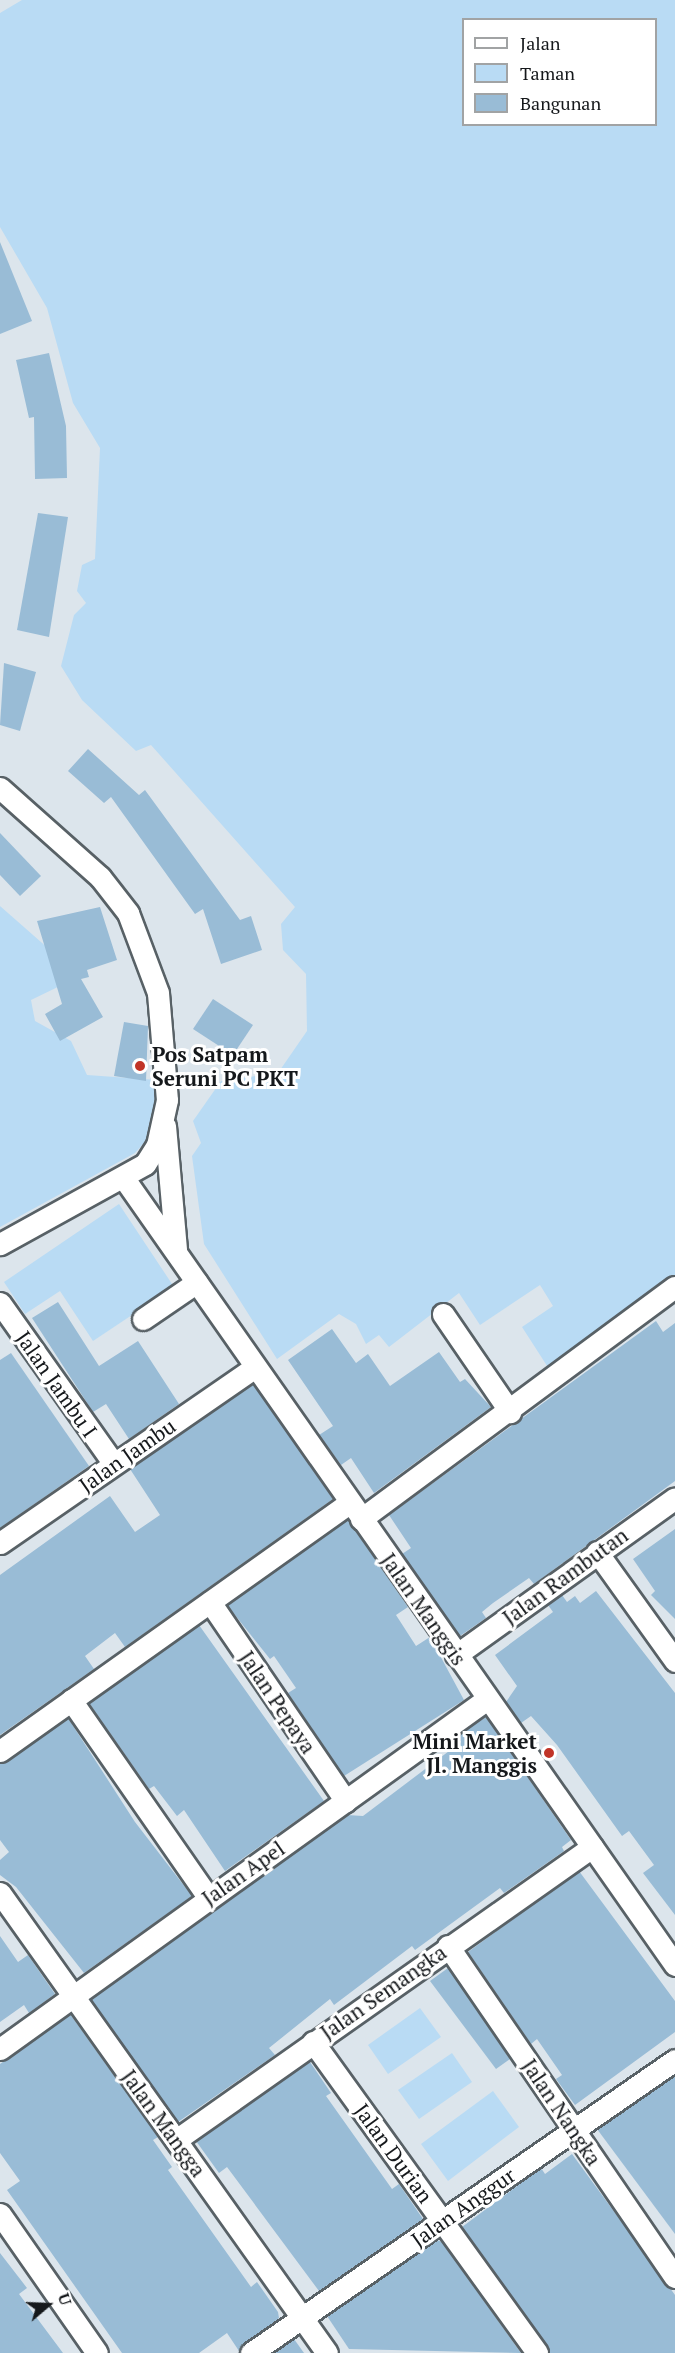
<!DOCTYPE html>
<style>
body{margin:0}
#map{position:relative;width:675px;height:2353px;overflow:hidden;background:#dce5ec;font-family:"PT Serif",serif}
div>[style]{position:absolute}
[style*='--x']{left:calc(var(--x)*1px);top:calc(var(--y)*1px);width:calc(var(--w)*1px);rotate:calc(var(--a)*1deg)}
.green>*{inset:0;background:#b9dbf4}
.building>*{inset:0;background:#99bcd6}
.roads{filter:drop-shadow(2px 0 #586166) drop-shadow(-2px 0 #586166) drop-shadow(0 2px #586166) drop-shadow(0 -2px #586166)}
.street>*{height:21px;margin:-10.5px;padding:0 10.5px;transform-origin:10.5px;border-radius:10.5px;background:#fff}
.dots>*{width:16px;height:16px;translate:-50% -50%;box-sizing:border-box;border:3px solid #fff;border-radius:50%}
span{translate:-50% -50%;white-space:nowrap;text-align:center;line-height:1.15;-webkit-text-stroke:6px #fff;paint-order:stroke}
.poi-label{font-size:21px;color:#15181b;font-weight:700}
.left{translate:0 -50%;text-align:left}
.right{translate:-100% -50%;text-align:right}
.street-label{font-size:21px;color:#15181b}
.legend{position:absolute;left:462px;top:18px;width:195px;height:108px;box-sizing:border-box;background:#fff;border:2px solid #a1a3a4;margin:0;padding:8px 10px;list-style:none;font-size:18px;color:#15181b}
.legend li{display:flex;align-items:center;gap:12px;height:30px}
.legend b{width:30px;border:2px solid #a1a3a4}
.north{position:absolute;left:18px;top:2275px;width:60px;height:60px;-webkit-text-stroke:4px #fff;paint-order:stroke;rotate:71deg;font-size:16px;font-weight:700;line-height:24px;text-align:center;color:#15181b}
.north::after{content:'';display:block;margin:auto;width:21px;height:27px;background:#15181b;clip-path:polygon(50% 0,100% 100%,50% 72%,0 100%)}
</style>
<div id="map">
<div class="green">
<div style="clip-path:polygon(evenodd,22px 0,675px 0,675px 1283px,551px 1372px,522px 1327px,553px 1306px,540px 1285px,480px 1325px,459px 1293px,389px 1347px,379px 1335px,366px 1344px,356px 1324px,339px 1314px,277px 1359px,204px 1244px,192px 1156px,201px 1143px,193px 1121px,221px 1081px,278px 1073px,307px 1031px,306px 974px,283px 950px,281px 924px,295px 907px,151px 745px,136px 751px,82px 700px,61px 666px,74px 615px,86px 603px,77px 591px,82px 565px,95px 559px,100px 448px,73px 403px,47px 308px,0 227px,0 13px,22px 0,464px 20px,656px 20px,656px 124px,464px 124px,464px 20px)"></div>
<div style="clip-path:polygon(0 906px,66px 964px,64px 984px,31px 1000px,35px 1021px,71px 1041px,87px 1075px,157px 1080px,153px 1133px,135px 1153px,0 1227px)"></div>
<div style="clip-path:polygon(119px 1204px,174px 1287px,93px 1341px,60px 1291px,25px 1314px,4px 1282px)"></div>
<div style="clip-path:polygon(420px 2008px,441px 2037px,388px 2074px,368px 2045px)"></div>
<div style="clip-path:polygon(452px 2053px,472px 2082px,419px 2119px,398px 2090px)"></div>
<div style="clip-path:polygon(493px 2091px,519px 2127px,448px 2181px,421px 2144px)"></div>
</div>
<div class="building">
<div style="clip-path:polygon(0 242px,32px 321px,0 334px)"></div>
<div style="clip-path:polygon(49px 353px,66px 426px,67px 478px,35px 479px,34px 417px,29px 418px,16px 360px)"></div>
<div style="clip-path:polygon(38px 513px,68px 517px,49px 637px,17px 630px)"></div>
<div style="clip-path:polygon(4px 663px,36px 672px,20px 731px,0 725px)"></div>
<div style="clip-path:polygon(88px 749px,139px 795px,145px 790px,240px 920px,251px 916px,262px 950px,221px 964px,203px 909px,195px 914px,111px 797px,104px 803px,68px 771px)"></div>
<div style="clip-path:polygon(0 833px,41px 876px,20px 896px,0 875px)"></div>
<div style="clip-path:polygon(100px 907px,117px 960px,87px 970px,89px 977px,81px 979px,103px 1017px,60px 1041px,45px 1014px,62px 1004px,37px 921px)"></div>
<div style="clip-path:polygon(213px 999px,253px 1025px,233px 1055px,193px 1029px)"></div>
<div style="clip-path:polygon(124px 1022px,148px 1026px,146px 1081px,114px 1076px)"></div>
<div style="clip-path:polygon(58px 1302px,99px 1366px,138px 1341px,179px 1404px,129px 1439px,106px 1404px,93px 1412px,32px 1318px)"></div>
<div style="clip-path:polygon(656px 1321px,663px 1332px,675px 1323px,675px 1481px,534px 1584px,529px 1578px,493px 1603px,482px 1612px,486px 1618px,460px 1636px,402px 1554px,411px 1548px,389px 1515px)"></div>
<div style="clip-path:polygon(332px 1329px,356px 1363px,368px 1354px,390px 1386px,439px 1352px,460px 1382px,465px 1379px,491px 1407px,374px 1493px,351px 1458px,341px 1465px,319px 1435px,333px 1426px,288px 1360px)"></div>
<div style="clip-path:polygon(11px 1353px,89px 1466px,0 1528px,0 1360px)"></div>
<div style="clip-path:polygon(253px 1384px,333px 1499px,125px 1647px,115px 1633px,85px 1656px,94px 1669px,0 1735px,0 1575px,110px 1496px,135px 1532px,160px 1515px,130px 1469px)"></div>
<div style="clip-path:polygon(348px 1520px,408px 1607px,396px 1615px,416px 1646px,430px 1637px,464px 1700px,344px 1776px,288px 1693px,296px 1688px,274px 1656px,270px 1659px,227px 1605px)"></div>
<div style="clip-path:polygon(675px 1529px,675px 1619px,651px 1595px,655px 1591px,633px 1559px)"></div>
<div style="clip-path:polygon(596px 1591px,675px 1693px,675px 1915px,643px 1873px,654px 1865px,629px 1831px,622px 1836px,557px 1745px,531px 1716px,521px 1723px,506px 1702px,517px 1686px,495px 1655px,553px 1612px,548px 1605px,562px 1595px,567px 1602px,575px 1596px,580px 1603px)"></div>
<div style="clip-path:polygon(199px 1625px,324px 1801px,225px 1871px,184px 1810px,177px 1816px,154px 1786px,149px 1789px,89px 1703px)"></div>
<div style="clip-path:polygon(486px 1717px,571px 1840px,562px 1847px,564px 1851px,504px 1893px,500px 1888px,415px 1950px,412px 1946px,334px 2005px,330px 1999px,269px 2048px,275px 2055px,178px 2122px,91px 1999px,347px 1815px,363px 1816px,461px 1742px,457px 1736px)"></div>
<div style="clip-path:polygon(68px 1718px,135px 1822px,192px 1896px,84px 1973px,16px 1887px,0 1875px,0 1860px,9px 1852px,0 1840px,0 1764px)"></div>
<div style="clip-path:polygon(579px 1871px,675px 2001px,675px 2032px,575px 2105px,556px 2079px,562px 2075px,537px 2039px,531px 2044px,468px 1952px)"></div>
<div style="clip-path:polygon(0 1936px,18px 1962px,28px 1955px,55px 1994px,29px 2013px,24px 2005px,0 2022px)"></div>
<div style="clip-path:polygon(448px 1968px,510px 2059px,496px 2069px,430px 1981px)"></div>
<div style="clip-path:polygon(70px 2014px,158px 2137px,153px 2140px,172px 2167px,168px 2170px,251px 2287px,257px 2282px,278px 2312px,279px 2318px,239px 2351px,227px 2333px,199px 2353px,122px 2353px,7px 2190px,20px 2181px,0 2153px,0 2064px)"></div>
<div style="clip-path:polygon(310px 2062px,331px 2093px,326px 2096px,392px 2189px,399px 2184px,423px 2219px,319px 2291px,227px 2167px,219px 2173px,196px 2141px)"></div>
<div style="clip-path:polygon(675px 2076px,675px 2234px,597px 2129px)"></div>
<div style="clip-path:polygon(572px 2154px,675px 2295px,675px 2353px,550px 2353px,462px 2227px,541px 2168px,545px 2174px)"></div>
<div style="clip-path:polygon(437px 2240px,442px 2242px,521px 2353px,349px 2349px,327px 2316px)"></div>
<div style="clip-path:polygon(0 2253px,27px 2288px,19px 2294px,63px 2353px,0 2353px)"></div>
<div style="clip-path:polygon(294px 2339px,304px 2353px,273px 2353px)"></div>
</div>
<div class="roads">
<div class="street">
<div style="--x:0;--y:788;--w:134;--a:41.7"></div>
<div style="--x:100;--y:877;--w:46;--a:52.1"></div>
<div style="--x:128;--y:913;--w:85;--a:69.4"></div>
<div style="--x:158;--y:993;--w:107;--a:85.2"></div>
<div style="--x:167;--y:1100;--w:46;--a:102.5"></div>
<div style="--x:157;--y:1145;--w:22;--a:122"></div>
<div style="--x:145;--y:1164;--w:166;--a:151.1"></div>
<div style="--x:165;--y:1126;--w:124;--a:84.9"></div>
<div style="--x:123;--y:1177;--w:962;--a:54.99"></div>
<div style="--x:0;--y:1303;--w:197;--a:54.7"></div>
<div style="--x:443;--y:1314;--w:119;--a:55.6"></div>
<div style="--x:143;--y:1319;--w:65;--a:-34.4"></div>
<div style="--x:361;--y:1519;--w:390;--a:-36.5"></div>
<div style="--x:0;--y:1543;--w:308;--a:-34.6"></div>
<div style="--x:597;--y:1552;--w:134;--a:54.4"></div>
<div style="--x:210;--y:1602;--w:241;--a:55.7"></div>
<div style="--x:456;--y:1655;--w:269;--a:-35.6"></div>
<div style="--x:71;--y:1700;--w:240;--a:55.2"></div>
<div style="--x:0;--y:1751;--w:428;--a:-35.4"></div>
<div style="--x:0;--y:1893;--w:564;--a:54.59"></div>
<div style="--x:448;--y:1946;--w:401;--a:55.6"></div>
<div style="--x:313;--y:2042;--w:383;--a:54.2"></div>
<div style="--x:0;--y:2049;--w:600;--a:-35.7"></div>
<div style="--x:176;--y:2140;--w:509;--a:-35.16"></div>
<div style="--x:0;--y:2214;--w:169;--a:55.1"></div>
<div style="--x:251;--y:2353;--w:515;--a:-34.65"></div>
</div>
</div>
<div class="dots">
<div style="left:140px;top:1066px;background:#c13427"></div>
<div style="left:549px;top:1753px;background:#c13427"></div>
</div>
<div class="poi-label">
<span class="left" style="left:152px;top:1066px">Pos Satpam<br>Seruni PC PKT</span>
<span class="right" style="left:537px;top:1753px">Mini Market<br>Jl. Manggis</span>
</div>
<div class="street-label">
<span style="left:57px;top:1384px;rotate:55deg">Jalan Jambu I</span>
<span style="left:127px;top:1455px;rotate:-35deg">Jalan Jambu</span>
<span style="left:565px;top:1576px;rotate:-36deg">Jalan Rambutan</span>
<span style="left:424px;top:1609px;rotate:55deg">Jalan Manggis</span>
<span style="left:278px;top:1702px;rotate:56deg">Jalan Pepaya</span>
<span style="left:243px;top:1873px;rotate:-35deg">Jalan Apel</span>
<span style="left:383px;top:1992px;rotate:-35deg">Jalan Semangka</span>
<span style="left:562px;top:2112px;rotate:56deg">Jalan Nangka</span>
<span style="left:164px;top:2123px;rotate:54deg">Jalan Mangga</span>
<span style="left:394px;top:2153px;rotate:54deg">Jalan Durian</span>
<span style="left:463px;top:2207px;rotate:-35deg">Jalan Anggur</span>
</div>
<ul class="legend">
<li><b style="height:8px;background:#fff"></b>Jalan</li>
<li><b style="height:16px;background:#b9dbf4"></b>Taman</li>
<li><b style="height:16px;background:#99bcd6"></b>Bangunan</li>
</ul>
<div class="north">U</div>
</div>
